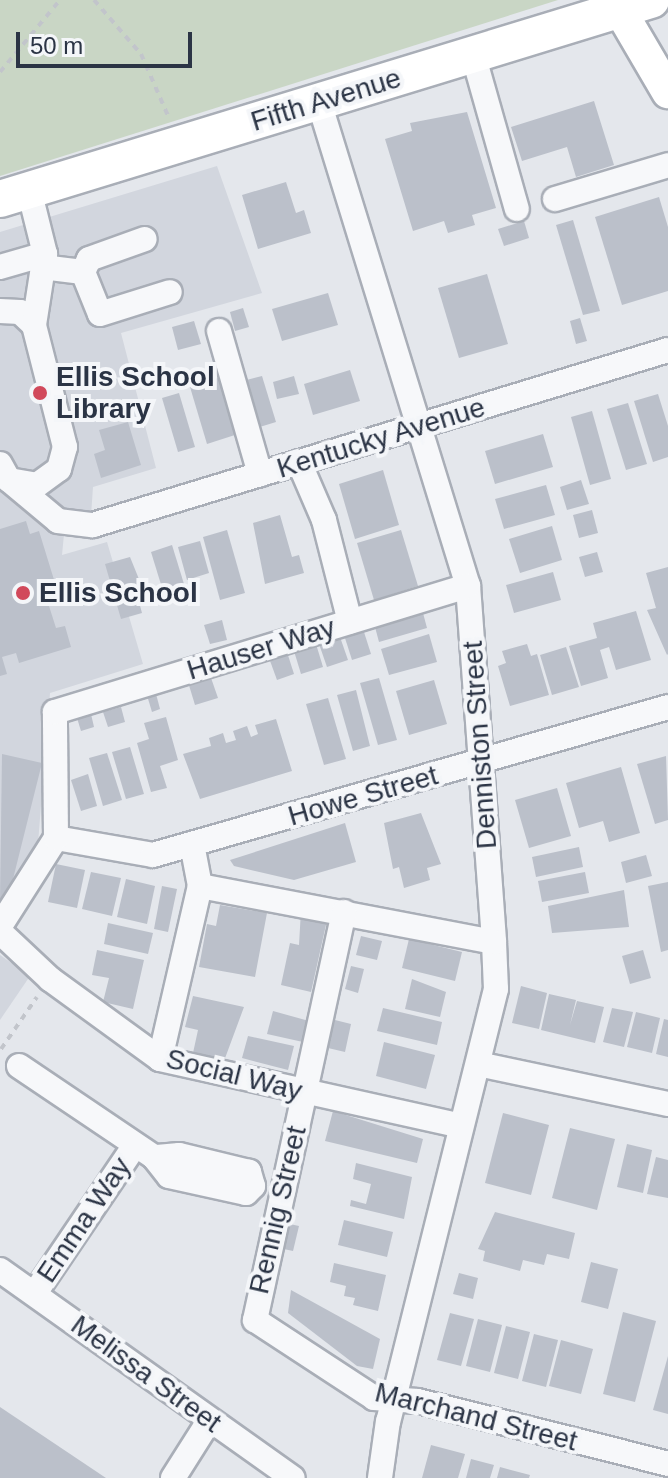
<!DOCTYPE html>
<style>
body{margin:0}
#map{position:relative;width:668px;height:1478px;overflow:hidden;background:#e4e7ec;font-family:Helvetica,sans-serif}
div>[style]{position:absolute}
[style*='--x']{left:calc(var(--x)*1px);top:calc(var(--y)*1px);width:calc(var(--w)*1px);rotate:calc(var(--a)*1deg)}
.built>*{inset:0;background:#d2d6de}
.green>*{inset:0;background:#c9d6c5}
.building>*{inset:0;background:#bbc0ca}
.path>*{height:4px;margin-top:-2px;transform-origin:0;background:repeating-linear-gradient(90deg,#c2c5cb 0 6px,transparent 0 12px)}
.roads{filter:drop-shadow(2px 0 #a9aeb7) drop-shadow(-2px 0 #a9aeb7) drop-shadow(0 2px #a9aeb7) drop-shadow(0 -2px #a9aeb7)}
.minor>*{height:24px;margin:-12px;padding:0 12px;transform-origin:12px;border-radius:12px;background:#f7f8fa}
.major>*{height:32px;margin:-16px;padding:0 16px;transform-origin:16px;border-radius:16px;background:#fff}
.highway>*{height:36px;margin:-18px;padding:0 18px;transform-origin:18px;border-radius:18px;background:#fff}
.dots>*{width:22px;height:22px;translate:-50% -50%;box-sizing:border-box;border:4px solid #f4f6f9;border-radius:50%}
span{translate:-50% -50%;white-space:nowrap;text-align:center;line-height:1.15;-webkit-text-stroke:8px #f4f6f9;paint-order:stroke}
.street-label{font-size:28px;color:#2b3445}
.poi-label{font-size:28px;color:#2b3445;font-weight:700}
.left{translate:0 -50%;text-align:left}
.scale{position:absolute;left:16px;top:32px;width:176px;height:36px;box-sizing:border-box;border:4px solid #2b3445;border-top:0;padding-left:10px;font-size:24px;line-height:28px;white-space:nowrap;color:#2b3445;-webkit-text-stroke:6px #f4f6f9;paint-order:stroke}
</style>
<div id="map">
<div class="built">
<div style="clip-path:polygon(217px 166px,262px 293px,121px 333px,156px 468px,93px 487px,91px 516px,65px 524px,62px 555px,107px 542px,143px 664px,50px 693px,37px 856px,0 904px,0 232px)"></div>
<div style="clip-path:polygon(0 955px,30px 976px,0 1020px)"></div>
</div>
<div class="green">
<div style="clip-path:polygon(0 0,558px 0,0 176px)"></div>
</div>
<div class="building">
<div style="clip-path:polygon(594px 101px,614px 165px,576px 177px,567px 147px,522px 161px,511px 127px)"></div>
<div style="clip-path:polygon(467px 112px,496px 208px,472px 215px,475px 225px,448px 233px,444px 221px,413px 231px,385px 139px,412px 131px,410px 123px)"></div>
<div style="clip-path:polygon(286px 182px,296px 213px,304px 210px,311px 233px,258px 249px,242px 195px)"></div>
<div style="clip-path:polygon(659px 197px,668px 227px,668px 291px,622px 305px,595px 217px)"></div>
<div style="clip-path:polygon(573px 220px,600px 311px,583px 315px,556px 225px)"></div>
<div style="clip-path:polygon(524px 221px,529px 238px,504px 246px,498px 229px)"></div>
<div style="clip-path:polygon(487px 274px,508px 344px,459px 358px,438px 288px)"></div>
<div style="clip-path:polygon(328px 293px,338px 325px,282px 341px,272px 309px)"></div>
<div style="clip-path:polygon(243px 308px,249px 327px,235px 331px,230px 312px)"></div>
<div style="clip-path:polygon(580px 318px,587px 341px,576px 344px,570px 321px)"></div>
<div style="clip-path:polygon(194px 321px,201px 344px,178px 350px,172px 327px)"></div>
<div style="clip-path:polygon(350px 370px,360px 401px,313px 415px,304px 384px)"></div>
<div style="clip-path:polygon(262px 376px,276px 422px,253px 429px,239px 382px)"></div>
<div style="clip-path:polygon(294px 376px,299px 394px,277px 399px,273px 382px)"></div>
<div style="clip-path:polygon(221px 377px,238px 434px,207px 444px,190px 387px)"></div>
<div style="clip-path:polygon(179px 393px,195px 447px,178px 452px,162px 398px)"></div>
<div style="clip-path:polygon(658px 394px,668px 426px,668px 457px,653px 462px,634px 401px)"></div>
<div style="clip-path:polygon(628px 403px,647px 464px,626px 470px,607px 409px)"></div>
<div style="clip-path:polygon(592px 411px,611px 479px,590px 485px,571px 417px)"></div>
<div style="clip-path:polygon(128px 422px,141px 465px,101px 478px,94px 454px,105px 450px,99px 430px)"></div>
<div style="clip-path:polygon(543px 434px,553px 467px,495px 484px,485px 451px)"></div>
<div style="clip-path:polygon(383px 470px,399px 525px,355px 539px,339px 484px)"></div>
<div style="clip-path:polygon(581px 480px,589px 504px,567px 510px,560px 487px)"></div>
<div style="clip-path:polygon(546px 485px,555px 515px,504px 529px,495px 499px)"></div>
<div style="clip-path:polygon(592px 510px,598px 533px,579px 538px,573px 515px)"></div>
<div style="clip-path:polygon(280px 515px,292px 557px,299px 555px,304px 573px,265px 584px,253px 523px)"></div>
<div style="clip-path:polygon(26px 521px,30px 534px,39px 531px,55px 583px,43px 587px,56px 628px,65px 626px,71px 647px,19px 663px,16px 653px,2px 657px,7px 674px,0 676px,0 529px)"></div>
<div style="clip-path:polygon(552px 526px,562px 560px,520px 573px,509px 539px)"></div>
<div style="clip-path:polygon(227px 530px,245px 593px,220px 600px,203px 537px)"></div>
<div style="clip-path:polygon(401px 530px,418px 586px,374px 600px,357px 543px)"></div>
<div style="clip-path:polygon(200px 541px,209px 573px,187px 580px,178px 547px)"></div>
<div style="clip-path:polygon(172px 545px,188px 597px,167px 604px,151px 552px)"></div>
<div style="clip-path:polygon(597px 552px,603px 572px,585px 577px,579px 557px)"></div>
<div style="clip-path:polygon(130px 557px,143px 589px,136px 591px,142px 613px,121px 619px,105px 564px)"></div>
<div style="clip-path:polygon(668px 567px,668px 654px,667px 655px,647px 610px,656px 608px,646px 573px)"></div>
<div style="clip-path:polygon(553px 572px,561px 600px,514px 613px,506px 585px)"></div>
<div style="clip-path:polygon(636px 611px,651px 660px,616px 670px,609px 647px,600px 650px,608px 678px,581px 686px,569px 646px,597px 638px,593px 623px)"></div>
<div style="clip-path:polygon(423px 613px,427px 628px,379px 642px,375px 627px)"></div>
<div style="clip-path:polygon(222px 620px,227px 640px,210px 644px,204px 625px)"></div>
<div style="clip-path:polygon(364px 632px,371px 654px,352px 660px,345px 638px)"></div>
<div style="clip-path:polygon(429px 634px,437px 662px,389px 675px,381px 649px)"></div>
<div style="clip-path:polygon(340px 637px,348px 660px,327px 667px,319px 644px)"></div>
<div style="clip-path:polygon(316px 644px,323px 667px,301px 674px,294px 651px)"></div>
<div style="clip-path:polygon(527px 644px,531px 656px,537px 654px,549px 695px,510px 706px,498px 666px,506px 663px,502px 651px)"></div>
<div style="clip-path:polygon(566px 647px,579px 687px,552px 695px,540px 655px)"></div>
<div style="clip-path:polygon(287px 652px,294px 674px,277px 680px,269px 658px)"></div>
<div style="clip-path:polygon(210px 675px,218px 698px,195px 705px,188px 682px)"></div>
<div style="clip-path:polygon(379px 678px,397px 740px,378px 745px,360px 683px)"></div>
<div style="clip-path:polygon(434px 680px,447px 724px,409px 735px,396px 691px)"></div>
<div style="clip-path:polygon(155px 690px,160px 709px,152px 712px,146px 692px)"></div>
<div style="clip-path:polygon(356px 690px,370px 746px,353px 751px,337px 695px)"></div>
<div style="clip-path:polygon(328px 698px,346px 759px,324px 765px,306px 704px)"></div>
<div style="clip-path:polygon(121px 707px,125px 722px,108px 727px,103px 712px)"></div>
<div style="clip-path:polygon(91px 714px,94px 727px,81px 731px,77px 718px)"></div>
<div style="clip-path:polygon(166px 717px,178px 760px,160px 766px,167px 788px,151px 792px,137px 743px,149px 739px,144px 723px)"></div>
<div style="clip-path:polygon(276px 719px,292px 771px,200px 799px,183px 754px,211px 746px,209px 738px,223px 733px,226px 743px,236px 740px,233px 731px,247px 726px,251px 737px,258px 734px,255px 725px)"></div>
<div style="clip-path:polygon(130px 747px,144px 794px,126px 799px,112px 752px)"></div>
<div style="clip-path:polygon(107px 753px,122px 800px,103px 806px,89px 758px)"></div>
<div style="clip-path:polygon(2px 754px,42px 763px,11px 887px,0 902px)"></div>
<div style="clip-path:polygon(666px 756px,668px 820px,655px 824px,637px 764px)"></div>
<div style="clip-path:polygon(621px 767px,640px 833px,609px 842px,603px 821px,579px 828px,566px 783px)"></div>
<div style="clip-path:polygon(88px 774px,97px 806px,81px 811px,71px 780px)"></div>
<div style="clip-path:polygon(557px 788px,571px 836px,529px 848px,515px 800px)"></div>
<div style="clip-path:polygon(421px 813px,441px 864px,427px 868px,430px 880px,404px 888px,399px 867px,393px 869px,384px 823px)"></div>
<div style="clip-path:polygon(345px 823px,356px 862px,294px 880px,234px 866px,230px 860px)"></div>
<div style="clip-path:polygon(579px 847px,583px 867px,536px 877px,532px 857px)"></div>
<div style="clip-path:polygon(646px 855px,652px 876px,626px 883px,621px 862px)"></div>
<div style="clip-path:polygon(56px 864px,85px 870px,77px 908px,48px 902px)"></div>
<div style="clip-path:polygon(91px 872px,121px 878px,112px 916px,82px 909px)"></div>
<div style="clip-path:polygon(585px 872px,589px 893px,542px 902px,538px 881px)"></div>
<div style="clip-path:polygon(126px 879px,155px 886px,147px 924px,117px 917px)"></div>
<div style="clip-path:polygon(668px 882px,668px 950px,661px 952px,648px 886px)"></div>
<div style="clip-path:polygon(162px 886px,177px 889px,168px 932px,154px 929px)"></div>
<div style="clip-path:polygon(624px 890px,629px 927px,552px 933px,548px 906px)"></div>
<div style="clip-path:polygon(220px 905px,267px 913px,255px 977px,199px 967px,207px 924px,216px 926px)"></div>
<div style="clip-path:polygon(301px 910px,328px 916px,311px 992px,281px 985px,290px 943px,299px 945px)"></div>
<div style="clip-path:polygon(108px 923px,153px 933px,148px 954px,104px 944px)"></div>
<div style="clip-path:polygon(361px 936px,382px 941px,377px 960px,356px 955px)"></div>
<div style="clip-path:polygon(409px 939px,462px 952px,455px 981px,402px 968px)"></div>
<div style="clip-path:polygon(97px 950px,144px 960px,133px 1009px,103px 1002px,109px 978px,92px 975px)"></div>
<div style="clip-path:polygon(643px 950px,651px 978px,630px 984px,622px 956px)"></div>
<div style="clip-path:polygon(351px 966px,364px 969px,358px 993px,345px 989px)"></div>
<div style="clip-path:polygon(412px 979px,446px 992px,440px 1017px,405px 1009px)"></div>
<div style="clip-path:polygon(521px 986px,547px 993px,539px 1029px,512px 1023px)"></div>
<div style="clip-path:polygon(549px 994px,576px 1000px,570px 1025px,577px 1001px,604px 1007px,595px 1043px,541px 1030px)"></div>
<div style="clip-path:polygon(193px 996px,244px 1007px,224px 1061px,193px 1053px,198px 1030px,185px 1027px)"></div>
<div style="clip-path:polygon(383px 1008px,442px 1022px,437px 1045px,377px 1031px)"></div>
<div style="clip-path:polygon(612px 1008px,633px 1012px,624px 1047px,603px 1042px)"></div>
<div style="clip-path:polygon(273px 1011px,309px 1021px,303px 1042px,267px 1034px)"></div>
<div style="clip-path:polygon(636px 1012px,660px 1018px,652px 1053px,627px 1047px)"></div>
<div style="clip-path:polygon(664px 1019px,668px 1020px,668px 1057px,656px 1054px)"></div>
<div style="clip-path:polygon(335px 1020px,351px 1024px,345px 1052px,328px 1048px)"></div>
<div style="clip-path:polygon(248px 1036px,294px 1046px,288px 1070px,242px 1058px)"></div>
<div style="clip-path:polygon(384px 1042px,435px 1055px,426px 1089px,376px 1076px)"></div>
<div style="clip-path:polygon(333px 1111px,423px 1139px,417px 1163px,325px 1141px)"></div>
<div style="clip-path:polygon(503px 1113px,549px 1125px,531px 1195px,485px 1183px)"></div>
<div style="clip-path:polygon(570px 1128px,615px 1139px,597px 1210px,552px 1198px)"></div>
<div style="clip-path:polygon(627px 1144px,652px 1150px,643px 1193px,617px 1187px)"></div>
<div style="clip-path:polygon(656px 1157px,668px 1160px,668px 1198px,647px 1194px)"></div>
<div style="clip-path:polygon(356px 1163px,412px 1177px,404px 1219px,350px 1206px,351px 1200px,366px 1204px,371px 1184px,353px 1179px)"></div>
<div style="clip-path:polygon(495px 1212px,575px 1233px,569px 1259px,547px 1254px,544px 1265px,523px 1260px,520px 1271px,483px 1261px,485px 1251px,478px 1249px)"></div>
<div style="clip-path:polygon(344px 1220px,393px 1232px,387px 1257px,338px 1245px)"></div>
<div style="clip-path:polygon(285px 1223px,299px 1226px,293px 1251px,279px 1248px)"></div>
<div style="clip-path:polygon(591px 1262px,618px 1269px,608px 1309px,581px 1302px)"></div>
<div style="clip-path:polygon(334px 1263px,386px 1275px,378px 1311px,353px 1305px,355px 1298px,344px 1296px,346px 1286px,330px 1282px)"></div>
<div style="clip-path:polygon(459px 1273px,478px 1278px,473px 1299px,453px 1294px)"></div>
<div style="clip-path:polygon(291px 1290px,380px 1339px,373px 1369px,357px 1366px,288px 1313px)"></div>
<div style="clip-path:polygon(623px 1312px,656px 1321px,635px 1402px,603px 1394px)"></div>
<div style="clip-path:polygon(450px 1313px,474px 1319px,461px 1366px,437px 1360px)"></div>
<div style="clip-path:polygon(478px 1319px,502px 1325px,490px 1372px,466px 1366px)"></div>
<div style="clip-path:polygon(506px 1326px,530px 1332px,518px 1379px,494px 1373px)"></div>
<div style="clip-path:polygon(534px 1334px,558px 1340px,546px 1387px,522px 1381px)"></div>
<div style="clip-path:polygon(561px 1340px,593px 1349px,581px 1394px,549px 1386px)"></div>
<div style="clip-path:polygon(668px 1356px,668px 1414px,653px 1410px)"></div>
<div style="clip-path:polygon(0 1407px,106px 1478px,0 1478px)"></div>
<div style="clip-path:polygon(431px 1445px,465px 1454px,458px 1478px,422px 1478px)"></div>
<div style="clip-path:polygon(471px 1459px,494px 1465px,490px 1478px,466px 1478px)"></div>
<div style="clip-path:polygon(500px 1467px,530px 1475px,529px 1478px,497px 1478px)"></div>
</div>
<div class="path">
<div style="--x:94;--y:0;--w:72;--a:49"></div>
<div style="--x:141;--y:54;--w:70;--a:66.4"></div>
<div style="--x:0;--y:72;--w:94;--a:-50.2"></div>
<div style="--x:1;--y:1049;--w:63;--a:-55.3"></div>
</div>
<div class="roads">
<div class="minor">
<div style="--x:473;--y:54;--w:161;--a:74.2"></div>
<div style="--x:319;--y:102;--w:506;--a:72.89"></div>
<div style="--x:468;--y:586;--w:357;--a:85.8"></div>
<div style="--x:494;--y:942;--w:47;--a:87.6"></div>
<div style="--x:496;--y:989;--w:445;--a:104"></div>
<div style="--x:388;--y:1421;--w:58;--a:98"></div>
<div style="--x:555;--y:199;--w:118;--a:-16.7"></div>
<div style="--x:0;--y:267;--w:47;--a:-16.1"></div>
<div style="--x:42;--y:267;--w:41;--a:7"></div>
<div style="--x:83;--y:272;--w:45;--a:68"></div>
<div style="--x:100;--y:314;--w:73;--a:-17.4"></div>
<div style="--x:83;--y:272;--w:14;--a:-65"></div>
<div style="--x:89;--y:259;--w:59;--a:-19.7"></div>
<div style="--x:0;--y:311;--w:20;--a:3"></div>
<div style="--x:20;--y:312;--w:19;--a:43"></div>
<div style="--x:219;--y:331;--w:149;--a:74"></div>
<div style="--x:299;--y:462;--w:63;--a:66.7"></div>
<div style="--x:324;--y:520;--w:105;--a:75.7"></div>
<div style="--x:0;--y:464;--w:18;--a:61"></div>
<div style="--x:9;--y:480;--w:28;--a:10"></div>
<div style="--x:37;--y:485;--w:27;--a:-36"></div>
<div style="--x:59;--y:469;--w:23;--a:-75"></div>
<div style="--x:65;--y:447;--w:126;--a:-104.3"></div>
<div style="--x:34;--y:325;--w:72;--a:-81.2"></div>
<div style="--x:45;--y:254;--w:66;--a:-104"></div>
<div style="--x:9;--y:480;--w:64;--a:39.9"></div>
<div style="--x:58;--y:521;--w:35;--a:7"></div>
<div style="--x:93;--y:525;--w:601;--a:-16.93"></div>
<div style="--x:56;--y:838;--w:98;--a:9.9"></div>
<div style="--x:153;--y:855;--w:536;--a:-16.03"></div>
<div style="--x:200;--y:886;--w:299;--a:10.8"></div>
<div style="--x:344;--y:912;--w:418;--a:102.3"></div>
<div style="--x:255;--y:1320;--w:142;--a:33.2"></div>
<div style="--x:374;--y:1398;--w:44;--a:3.9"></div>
<div style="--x:418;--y:1401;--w:258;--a:14.1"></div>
<div style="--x:0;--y:926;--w:104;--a:-57.5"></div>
<div style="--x:56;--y:838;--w:126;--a:-90.5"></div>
<div style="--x:55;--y:712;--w:432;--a:-17"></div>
<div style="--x:0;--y:932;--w:69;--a:43.2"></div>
<div style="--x:50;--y:979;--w:136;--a:36"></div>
<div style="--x:160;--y:1059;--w:308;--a:12.5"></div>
<div style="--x:160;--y:1059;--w:178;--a:-77"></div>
<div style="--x:200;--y:886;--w:43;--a:-100.8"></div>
<div style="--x:478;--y:1064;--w:194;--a:11.9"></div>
<div style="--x:19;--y:1066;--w:163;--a:34"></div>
<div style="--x:154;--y:1157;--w:24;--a:52"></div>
<div style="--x:169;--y:1176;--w:79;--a:12.4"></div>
<div style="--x:246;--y:1193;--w:10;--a:-45"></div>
<div style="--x:253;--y:1186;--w:15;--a:-106"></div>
<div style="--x:249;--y:1172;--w:72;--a:-166.3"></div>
<div style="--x:179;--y:1155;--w:25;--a:175"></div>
<div style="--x:0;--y:1270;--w:359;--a:35.4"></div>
<div style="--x:35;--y:1293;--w:175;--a:-55.9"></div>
<div style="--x:173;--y:1478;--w:67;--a:-57.7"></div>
</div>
<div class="major">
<div style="--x:614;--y:0;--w:107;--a:59.6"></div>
</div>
<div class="highway">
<div style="--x:0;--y:199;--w:681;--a:-17"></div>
</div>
</div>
<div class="dots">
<div style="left:40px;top:393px;background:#d1495b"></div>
<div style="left:23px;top:593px;background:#d1495b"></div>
</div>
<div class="street-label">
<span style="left:326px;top:100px;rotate:-17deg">Fifth Avenue</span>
<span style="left:381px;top:438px;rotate:-17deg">Kentucky Avenue</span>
<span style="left:261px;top:649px;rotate:-17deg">Hauser Way</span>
<span style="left:480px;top:745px;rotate:-94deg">Denniston Street</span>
<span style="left:363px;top:796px;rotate:-16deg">Howe Street</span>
<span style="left:234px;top:1075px;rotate:14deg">Social Way</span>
<span style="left:278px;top:1210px;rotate:-77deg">Rennig Street</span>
<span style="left:84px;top:1220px;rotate:-56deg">Emma Way</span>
<span style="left:146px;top:1374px;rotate:36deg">Melissa Street</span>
<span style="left:476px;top:1417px;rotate:14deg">Marchand Street</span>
</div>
<div class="poi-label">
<span class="left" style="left:56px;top:393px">Ellis School<br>Library</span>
<span class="left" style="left:39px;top:593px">Ellis School</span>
</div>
<div class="scale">50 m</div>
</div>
